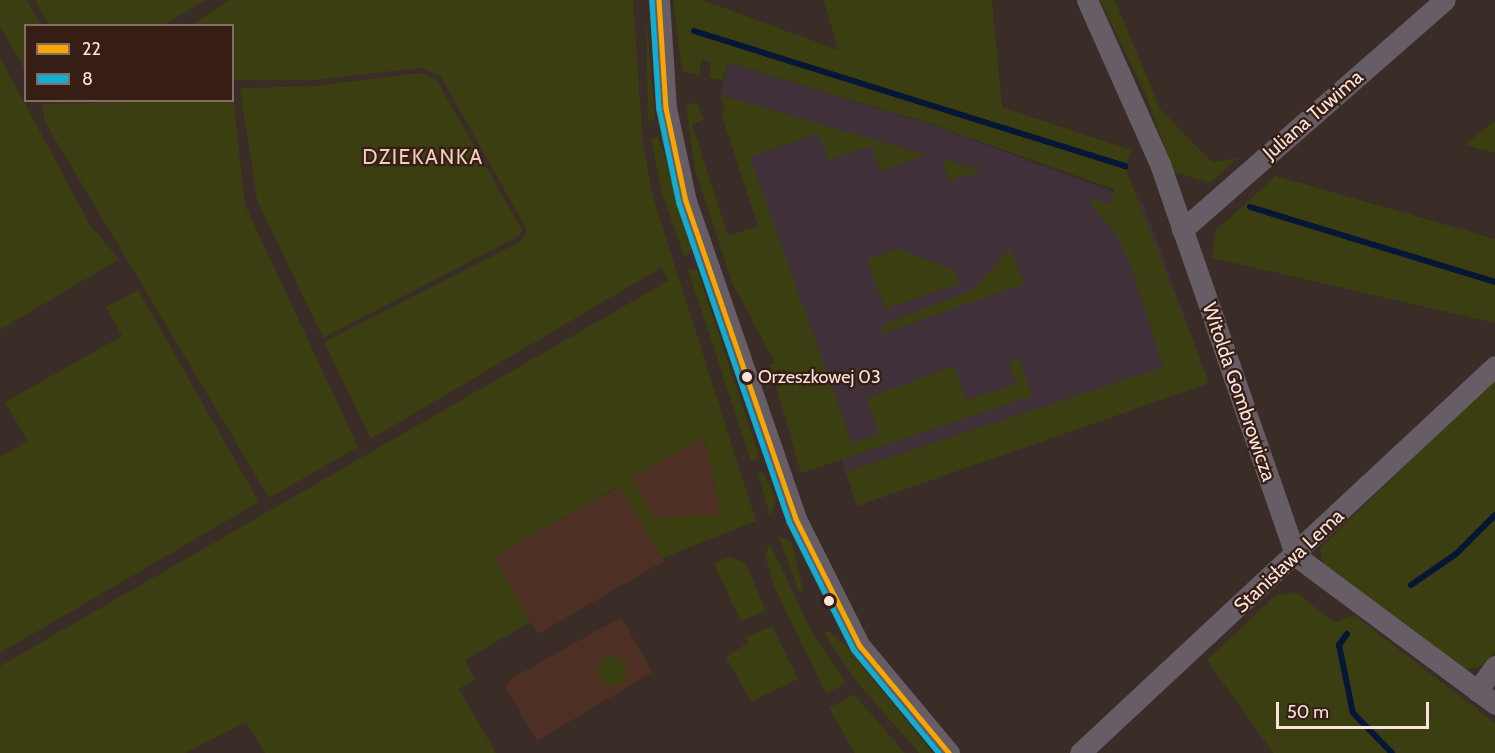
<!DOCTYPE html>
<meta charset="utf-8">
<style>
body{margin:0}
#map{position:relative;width:1495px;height:753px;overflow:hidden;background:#3a2c26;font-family:Cabin,sans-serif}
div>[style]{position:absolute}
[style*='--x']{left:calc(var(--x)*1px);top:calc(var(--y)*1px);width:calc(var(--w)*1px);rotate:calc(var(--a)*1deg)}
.built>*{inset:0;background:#4d2f23}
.medical>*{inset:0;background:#40303a}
.green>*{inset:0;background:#3b3e10}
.round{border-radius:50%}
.stream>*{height:6px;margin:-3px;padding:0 3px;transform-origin:3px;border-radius:3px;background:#051636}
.minor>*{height:21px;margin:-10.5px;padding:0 10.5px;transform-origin:10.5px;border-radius:10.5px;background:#665d67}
.bus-1>*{height:4.5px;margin:-2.25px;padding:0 2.25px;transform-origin:2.25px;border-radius:2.25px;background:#f7a600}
.bus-2>*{height:4.5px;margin:-2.25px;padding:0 2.25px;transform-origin:2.25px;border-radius:2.25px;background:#0dafd3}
.dots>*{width:16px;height:16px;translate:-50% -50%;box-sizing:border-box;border:3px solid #371e14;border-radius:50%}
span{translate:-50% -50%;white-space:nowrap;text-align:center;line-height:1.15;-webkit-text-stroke:4.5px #371e14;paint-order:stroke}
.bus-label{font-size:18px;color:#f6e4dd}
.left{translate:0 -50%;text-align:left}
.street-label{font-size:20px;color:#f6e4dd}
.neighbourhood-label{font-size:21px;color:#efccbf;letter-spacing:1.5px}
.legend{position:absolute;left:24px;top:24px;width:210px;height:78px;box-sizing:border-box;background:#371e14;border:2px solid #836d64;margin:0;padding:8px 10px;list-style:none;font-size:18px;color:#f6e4dd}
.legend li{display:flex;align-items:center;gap:12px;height:30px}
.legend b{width:30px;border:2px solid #836d64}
.scale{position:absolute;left:1276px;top:702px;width:153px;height:27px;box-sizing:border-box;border:3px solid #f6e4dd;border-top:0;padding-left:8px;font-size:18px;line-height:21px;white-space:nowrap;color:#f6e4dd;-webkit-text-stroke:4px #371e14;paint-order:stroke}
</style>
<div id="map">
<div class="built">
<div style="clip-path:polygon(704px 437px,721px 515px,653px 517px,634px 477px)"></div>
<div style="clip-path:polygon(620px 486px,664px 561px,538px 634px,494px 557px)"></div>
<div style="clip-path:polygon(621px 617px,653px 672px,537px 741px,505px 687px,510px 679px)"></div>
</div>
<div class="medical">
<div style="clip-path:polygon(729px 63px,938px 127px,1143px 203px,1209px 383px,857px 506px,720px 95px)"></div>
</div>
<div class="green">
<div style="clip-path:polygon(0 0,27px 0,41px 25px,26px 26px,25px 70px,0 26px)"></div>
<div style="clip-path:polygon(35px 0,205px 0,165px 25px,49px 26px)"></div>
<div style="clip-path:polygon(evenodd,229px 0,633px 0,643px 144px,653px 197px,756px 521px,662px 558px,619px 486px,494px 557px,531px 622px,465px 660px,475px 679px,459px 689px,496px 753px,265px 753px,246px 722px,185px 753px,0 753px,0 666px,668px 281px,662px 267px,371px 439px,324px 342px,522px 241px,527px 230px,440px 75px,420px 68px,312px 80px,233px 80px,232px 26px,192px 25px,229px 0,704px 437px,721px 515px,653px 517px,634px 477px,704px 437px)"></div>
<div style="clip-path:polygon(673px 0,702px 0,838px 50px,824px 0,992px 0,1002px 107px,1131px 150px,1125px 167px,1209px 383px,857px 506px,846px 472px,1163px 367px,1131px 265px,1116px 234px,1090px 204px,1091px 198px,1111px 205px,1114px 189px,931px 124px,729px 63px,723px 80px,709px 78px,711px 62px,702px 59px,699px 75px,682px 71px)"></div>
<div style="clip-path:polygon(1100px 0,1115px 0,1160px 109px,1212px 162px,1238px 158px,1210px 183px,1174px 172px,1146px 95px)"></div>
<div style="clip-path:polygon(646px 14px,655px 120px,648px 121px)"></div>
<div style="clip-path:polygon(0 57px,90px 225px,119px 259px,0 330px)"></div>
<div style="clip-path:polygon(419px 73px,436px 79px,522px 230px,519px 236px,323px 338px,257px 200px,240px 88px,315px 86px)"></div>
<div style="clip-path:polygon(720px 95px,927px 155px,881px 171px,871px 146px,828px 160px,819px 133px,750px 157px,852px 443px,879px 434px,867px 398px,954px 366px,967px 400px,1016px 384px,1009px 362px,1020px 360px,1032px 396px,801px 473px,770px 365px,775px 363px,732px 283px,695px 170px,686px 106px,690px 103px,697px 104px,704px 119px,692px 124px,728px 236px,758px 226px,721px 113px,725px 111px)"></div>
<div style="clip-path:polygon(233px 96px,245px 205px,358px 447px,269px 498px,45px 122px,41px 104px,232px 100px)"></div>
<div style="clip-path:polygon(1495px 120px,1495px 153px,1465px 145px)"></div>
<div style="clip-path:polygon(658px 136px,692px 249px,685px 258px,662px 193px,651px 138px)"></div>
<div style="clip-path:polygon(942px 159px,983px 171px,949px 181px)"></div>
<div style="clip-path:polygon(1276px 176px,1495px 239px,1495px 323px,1212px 258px,1216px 230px)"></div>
<div style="clip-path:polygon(1011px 248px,1024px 284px,881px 334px,884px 324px,972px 290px)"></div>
<div style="clip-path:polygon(899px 249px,955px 270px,959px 284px,885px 309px,867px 259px)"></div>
<div style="clip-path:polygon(697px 269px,757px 450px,758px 459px,751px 461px,688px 270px)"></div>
<div style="clip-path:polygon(138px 290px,259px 502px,0 653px,0 457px,28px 441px,5px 402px,122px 336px,106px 307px)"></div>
<div style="clip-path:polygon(1495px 378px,1495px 651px,1485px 665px,1466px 670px,1323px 565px,1320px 548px)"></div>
<div style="clip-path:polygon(758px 472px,764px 473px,776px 501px,770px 517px)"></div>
<div style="clip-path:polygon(779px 537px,791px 541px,803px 590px,799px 592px)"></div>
<div style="clip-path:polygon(770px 544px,812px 632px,846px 683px,826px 694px,772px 582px,765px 554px)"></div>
<div style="clip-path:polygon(731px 556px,746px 564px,766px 611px,741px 621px,714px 564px)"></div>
<div style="clip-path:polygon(1298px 593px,1334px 623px,1354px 615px,1495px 723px,1495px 753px,1273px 753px,1207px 660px,1277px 594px)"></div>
<div style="clip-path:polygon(772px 626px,798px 679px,751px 702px,726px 657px,748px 643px,746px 637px)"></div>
<div style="clip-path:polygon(829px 631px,845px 645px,933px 753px,919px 753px,857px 682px,824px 633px)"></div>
<div class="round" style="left:597px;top:656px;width:30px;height:30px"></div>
<div style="clip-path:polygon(854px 694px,905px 753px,855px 753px,829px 708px)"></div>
</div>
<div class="stream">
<div style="--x:694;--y:31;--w:452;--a:17.4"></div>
<div style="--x:1250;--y:207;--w:256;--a:17"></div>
<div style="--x:1411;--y:585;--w:55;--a:-34.6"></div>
<div style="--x:1456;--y:554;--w:55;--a:-45"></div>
<div style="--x:1347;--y:634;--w:14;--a:126"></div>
<div style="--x:1339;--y:645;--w:69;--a:78.4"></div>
<div style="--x:1353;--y:713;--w:56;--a:45.7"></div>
</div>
<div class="minor">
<div style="--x:659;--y:0;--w:108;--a:86.3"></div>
<div style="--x:666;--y:108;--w:95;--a:77.9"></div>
<div style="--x:686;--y:201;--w:336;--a:70.9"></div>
<div style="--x:796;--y:519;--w:142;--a:63.3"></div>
<div style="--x:860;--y:646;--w:139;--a:50.2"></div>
<div style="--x:1087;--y:0;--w:180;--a:66"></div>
<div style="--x:1160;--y:164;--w:415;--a:70.9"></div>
<div style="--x:1296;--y:556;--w:248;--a:36.6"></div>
<div style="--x:1182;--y:230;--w:349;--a:-41.2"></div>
<div style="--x:1477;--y:691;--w:31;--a:-54"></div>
<div style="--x:1080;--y:753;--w:567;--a:-43"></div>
</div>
<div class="bus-1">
<div style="--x:659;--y:0;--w:108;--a:86.3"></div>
<div style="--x:666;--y:108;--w:95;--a:77.9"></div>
<div style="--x:686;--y:201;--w:336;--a:70.9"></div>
<div style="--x:796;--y:519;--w:142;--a:63.3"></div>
<div style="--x:860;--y:646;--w:139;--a:50.2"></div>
</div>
<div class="bus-2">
<div style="--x:652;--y:0;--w:108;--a:86.3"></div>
<div style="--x:659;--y:108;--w:97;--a:78.1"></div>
<div style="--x:679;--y:203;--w:336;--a:70.9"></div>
<div style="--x:789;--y:521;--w:144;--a:63.3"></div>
<div style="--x:854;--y:650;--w:134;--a:50.5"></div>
</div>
<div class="dots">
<div style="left:747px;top:377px;background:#f6e4dd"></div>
<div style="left:829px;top:601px;background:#f6e4dd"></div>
</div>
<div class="bus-label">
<span class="left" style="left:758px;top:377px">Orzeszkowej 03</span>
</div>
<div class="street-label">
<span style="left:1313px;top:115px;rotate:-41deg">Juliana Tuwima</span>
<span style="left:1239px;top:392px;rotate:71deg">Witolda Gombrowicza</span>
<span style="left:1289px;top:561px;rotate:-43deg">Stanisława Lema</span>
</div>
<div class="neighbourhood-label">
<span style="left:423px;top:157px">DZIEKANKA</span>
</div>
<ul class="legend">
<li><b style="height:8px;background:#f7a600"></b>22</li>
<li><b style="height:8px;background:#0dafd3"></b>8</li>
</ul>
<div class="scale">50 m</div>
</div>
